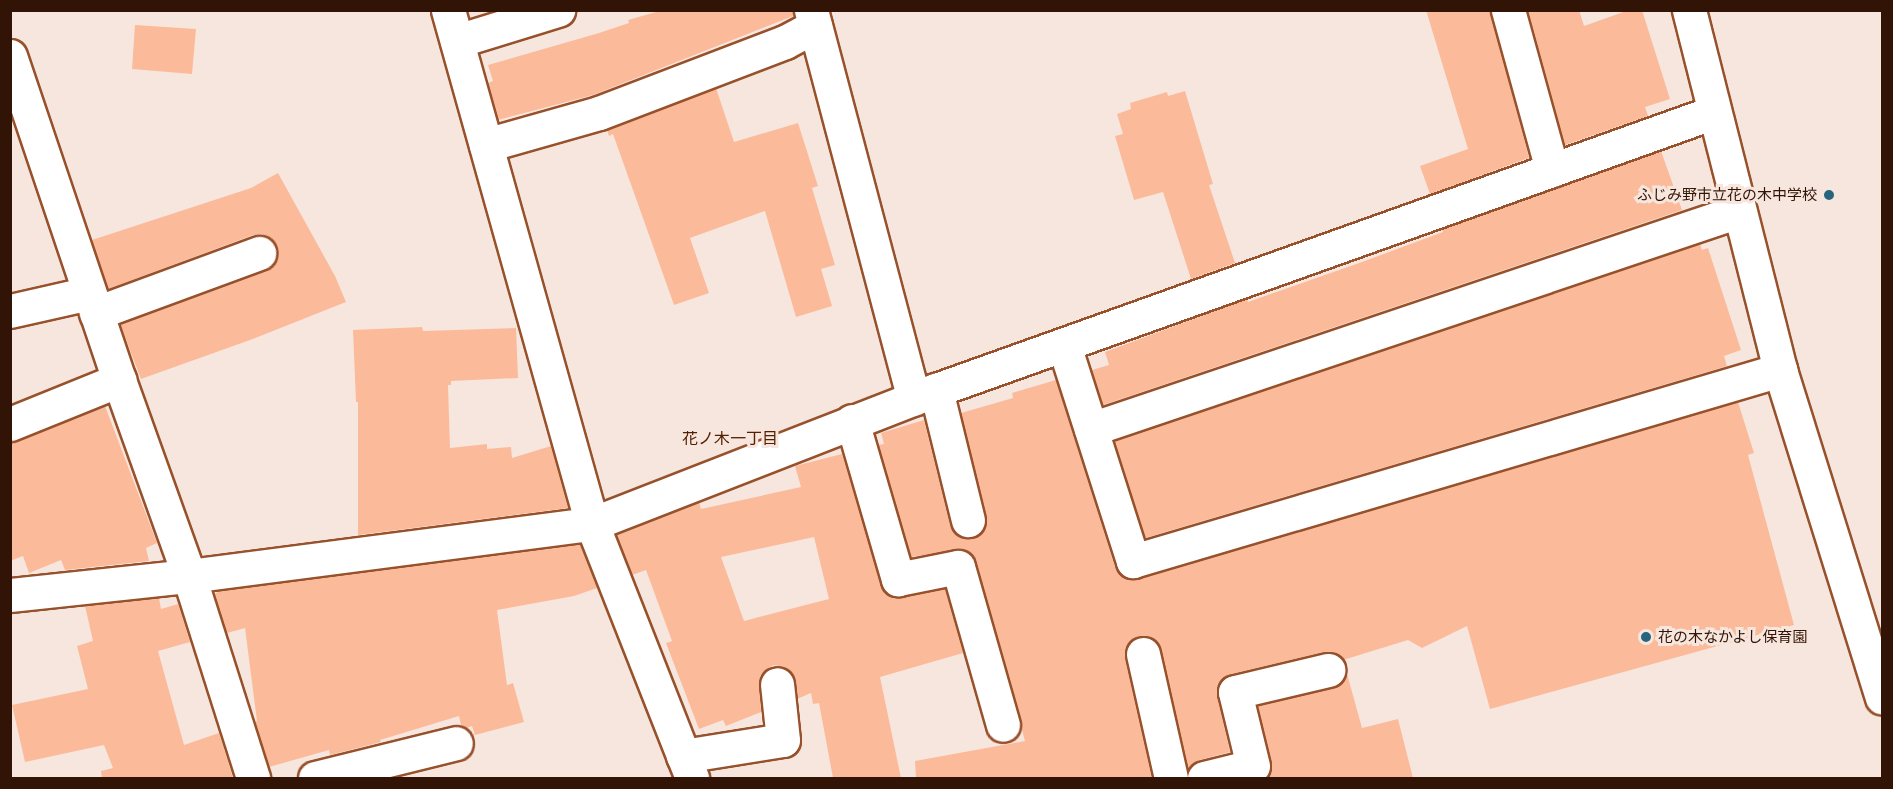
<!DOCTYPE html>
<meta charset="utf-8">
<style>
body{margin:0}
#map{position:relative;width:1893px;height:789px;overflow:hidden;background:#f7e6de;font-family:"Asap Condensed","Noto Sans JP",sans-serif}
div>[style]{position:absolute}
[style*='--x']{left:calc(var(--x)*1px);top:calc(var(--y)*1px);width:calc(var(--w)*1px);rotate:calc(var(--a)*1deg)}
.building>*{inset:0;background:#fbbb9b}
.roads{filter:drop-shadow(2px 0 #97512b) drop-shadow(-2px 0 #97512b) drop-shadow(0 2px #97512b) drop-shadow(0 -2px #97512b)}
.minor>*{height:33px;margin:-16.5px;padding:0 16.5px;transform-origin:16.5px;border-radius:16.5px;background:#fff}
.dots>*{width:16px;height:16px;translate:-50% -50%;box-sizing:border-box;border:3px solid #f7e6de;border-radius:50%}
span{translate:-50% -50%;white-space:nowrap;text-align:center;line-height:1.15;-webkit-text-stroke:6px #f7e6de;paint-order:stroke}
.poi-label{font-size:15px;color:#311405}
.right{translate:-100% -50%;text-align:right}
.left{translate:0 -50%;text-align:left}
.neighbourhood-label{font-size:16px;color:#532101}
.frame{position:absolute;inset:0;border:12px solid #311405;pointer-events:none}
</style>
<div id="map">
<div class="building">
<div style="clip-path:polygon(663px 10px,793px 10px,793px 16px,593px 95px,498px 120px,488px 83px,493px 81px,488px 65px,599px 33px,629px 23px,628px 20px)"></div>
<div style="clip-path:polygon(1426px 10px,1490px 10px,1529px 158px,1430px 194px,1420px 166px,1468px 149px)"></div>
<div style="clip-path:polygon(1528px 10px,1579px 10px,1584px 26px,1629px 10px,1642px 10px,1670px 99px,1645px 107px,1648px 116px,1565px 145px)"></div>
<div style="clip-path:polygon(135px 25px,196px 29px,192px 74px,132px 69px)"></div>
<div style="clip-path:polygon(716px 88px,734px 142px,798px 123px,818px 186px,812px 188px,835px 265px,821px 269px,832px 306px,796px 317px,765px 211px,690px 238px,709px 293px,674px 305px,613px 134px,609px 136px,607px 130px)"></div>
<div style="clip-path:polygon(1185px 91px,1213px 184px,1209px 185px,1235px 263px,1191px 279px,1163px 192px,1134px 200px,1115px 136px,1123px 134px,1117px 114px,1131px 109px,1130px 103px,1167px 92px,1168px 96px)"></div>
<div style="clip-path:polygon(1661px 151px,1682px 210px,1103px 405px,1092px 370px,1109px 365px,1105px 352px,1247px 299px,1248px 302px,1362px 262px,1443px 232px,1442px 229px)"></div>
<div style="clip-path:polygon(278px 173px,335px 276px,346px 302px,250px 340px,141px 379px,120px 324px,265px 271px,274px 265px,277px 257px,277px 247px,271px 238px,262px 234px,253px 235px,108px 289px,92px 240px,251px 188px)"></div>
<div style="clip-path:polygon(1700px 244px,1702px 250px,1708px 248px,1741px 350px,1724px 356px,1727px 366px,1145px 538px,1114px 441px)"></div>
<div style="clip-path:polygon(422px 327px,423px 331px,516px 328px,518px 378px,451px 381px,451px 385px,448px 385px,450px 448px,487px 444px,487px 449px,511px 447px,512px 458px,551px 446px,568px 508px,358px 535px,358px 402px,356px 402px,353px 330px)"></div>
<div style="clip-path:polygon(1056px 380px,1115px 567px,1121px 575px,1129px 579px,1138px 579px,1738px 402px,1754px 453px,1748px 455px,1794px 625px,1490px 709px,1467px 626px,1422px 648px,1408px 640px,1343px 660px,1334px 652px,1324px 652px,1231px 674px,1222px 679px,1217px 686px,1217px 696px,1230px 752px,1199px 760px,1188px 769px,1161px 649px,1157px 642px,1149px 636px,1139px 636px,1130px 641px,1125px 648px,1125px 658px,1152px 778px,916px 778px,915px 761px,1025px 741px,976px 561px,971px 554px,963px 549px,911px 557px,878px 445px,884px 444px,881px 433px,924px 420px,950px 525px,954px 533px,962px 538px,973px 538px,981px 534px,986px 526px,986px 516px,961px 413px,1013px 398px,1012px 393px)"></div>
<div style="clip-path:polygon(105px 406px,157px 543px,146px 548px,149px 561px,65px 570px,61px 560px,29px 573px,23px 556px,10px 561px,10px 442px)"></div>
<div style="clip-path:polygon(evenodd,842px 454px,884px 592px,892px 597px,901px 597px,945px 589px,963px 653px,880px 677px,901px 778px,833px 778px,819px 703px,813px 704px,811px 693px,797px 699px,792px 673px,784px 667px,774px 665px,766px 669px,760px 676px,761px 712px,726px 726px,723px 720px,699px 729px,666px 643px,672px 641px,646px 570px,632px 575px,616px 535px,699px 502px,701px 509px,801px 487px,795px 466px,842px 454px,814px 537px,829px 599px,744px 621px,721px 557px,814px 537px)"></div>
<div style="clip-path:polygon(580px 544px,597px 588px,574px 596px,497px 610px,507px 685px,513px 683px,524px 722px,475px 735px,472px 726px,466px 728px,461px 725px,459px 716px,380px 740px,381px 742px,330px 755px,329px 750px,269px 767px,255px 722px,257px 721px,245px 628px,227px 633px,214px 594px,220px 591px)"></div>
<div style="clip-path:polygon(159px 598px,161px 609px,178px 604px,190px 642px,158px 651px,184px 745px,219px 733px,233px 778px,102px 778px,101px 771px,113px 768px,104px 745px,25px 762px,12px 705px,88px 689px,77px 646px,93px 641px,85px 606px)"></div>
<div style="clip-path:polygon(1346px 670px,1362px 728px,1398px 719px,1413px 778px,1267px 778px,1271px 771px,1271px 762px,1258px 706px,1333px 688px,1341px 683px)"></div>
</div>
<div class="roads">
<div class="minor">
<div style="--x:448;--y:10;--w:534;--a:74.35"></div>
<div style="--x:592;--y:524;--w:273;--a:68.5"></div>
<div style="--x:811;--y:10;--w:402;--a:75.2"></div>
<div style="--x:1508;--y:10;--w:166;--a:74.6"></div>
<div style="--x:1689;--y:10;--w:371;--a:75.8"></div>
<div style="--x:1780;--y:370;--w:343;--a:72.7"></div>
<div style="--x:457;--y:41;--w:106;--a:-17.1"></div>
<div style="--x:10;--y:56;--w:342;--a:71.4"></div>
<div style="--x:119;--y:380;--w:208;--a:70.3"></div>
<div style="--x:189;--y:576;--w:212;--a:72.4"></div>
<div style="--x:486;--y:145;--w:117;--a:-15.8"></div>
<div style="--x:599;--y:113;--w:199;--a:-20.9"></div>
<div style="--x:785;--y:42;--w:34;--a:-28"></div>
<div style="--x:10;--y:311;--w:81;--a:-12.8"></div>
<div style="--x:96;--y:313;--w:174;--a:-20.2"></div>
<div style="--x:1064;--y:345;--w:227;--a:72.3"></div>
<div style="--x:1133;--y:561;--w:675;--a:-16.45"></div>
<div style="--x:936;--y:390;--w:134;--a:76.2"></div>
<div style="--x:852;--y:421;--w:165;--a:73.8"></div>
<div style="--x:898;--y:579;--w:61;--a:-11.3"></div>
<div style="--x:958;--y:567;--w:164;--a:74.1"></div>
<div style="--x:10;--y:424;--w:118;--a:-22"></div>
<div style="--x:1091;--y:429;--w:684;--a:-18.59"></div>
<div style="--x:10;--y:595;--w:180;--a:-6.1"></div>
<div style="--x:189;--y:576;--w:406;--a:-7.4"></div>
<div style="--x:592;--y:524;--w:369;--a:-21.3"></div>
<div style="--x:936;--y:390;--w:826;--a:-19.66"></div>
<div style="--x:1143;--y:654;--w:127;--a:77.3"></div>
<div style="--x:683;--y:756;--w:101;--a:-9.1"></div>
<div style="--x:783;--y:740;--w:56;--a:-96.1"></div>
<div style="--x:315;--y:778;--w:145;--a:-13.9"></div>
<div style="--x:1204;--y:778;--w:50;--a:-13.8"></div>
<div style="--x:1253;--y:766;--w:76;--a:-103.7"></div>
<div style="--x:1235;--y:692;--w:96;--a:-13.3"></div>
</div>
</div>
<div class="dots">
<div style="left:1829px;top:195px;background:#28647c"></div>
<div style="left:1646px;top:637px;background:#28647c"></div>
</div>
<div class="poi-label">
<span class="right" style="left:1817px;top:195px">ふじみ野市立花の木中学校</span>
<span class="left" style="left:1658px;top:637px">花の木なかよし保育園</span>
</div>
<div class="neighbourhood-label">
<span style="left:730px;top:438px">花ノ木一丁目</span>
</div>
<div class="frame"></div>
</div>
